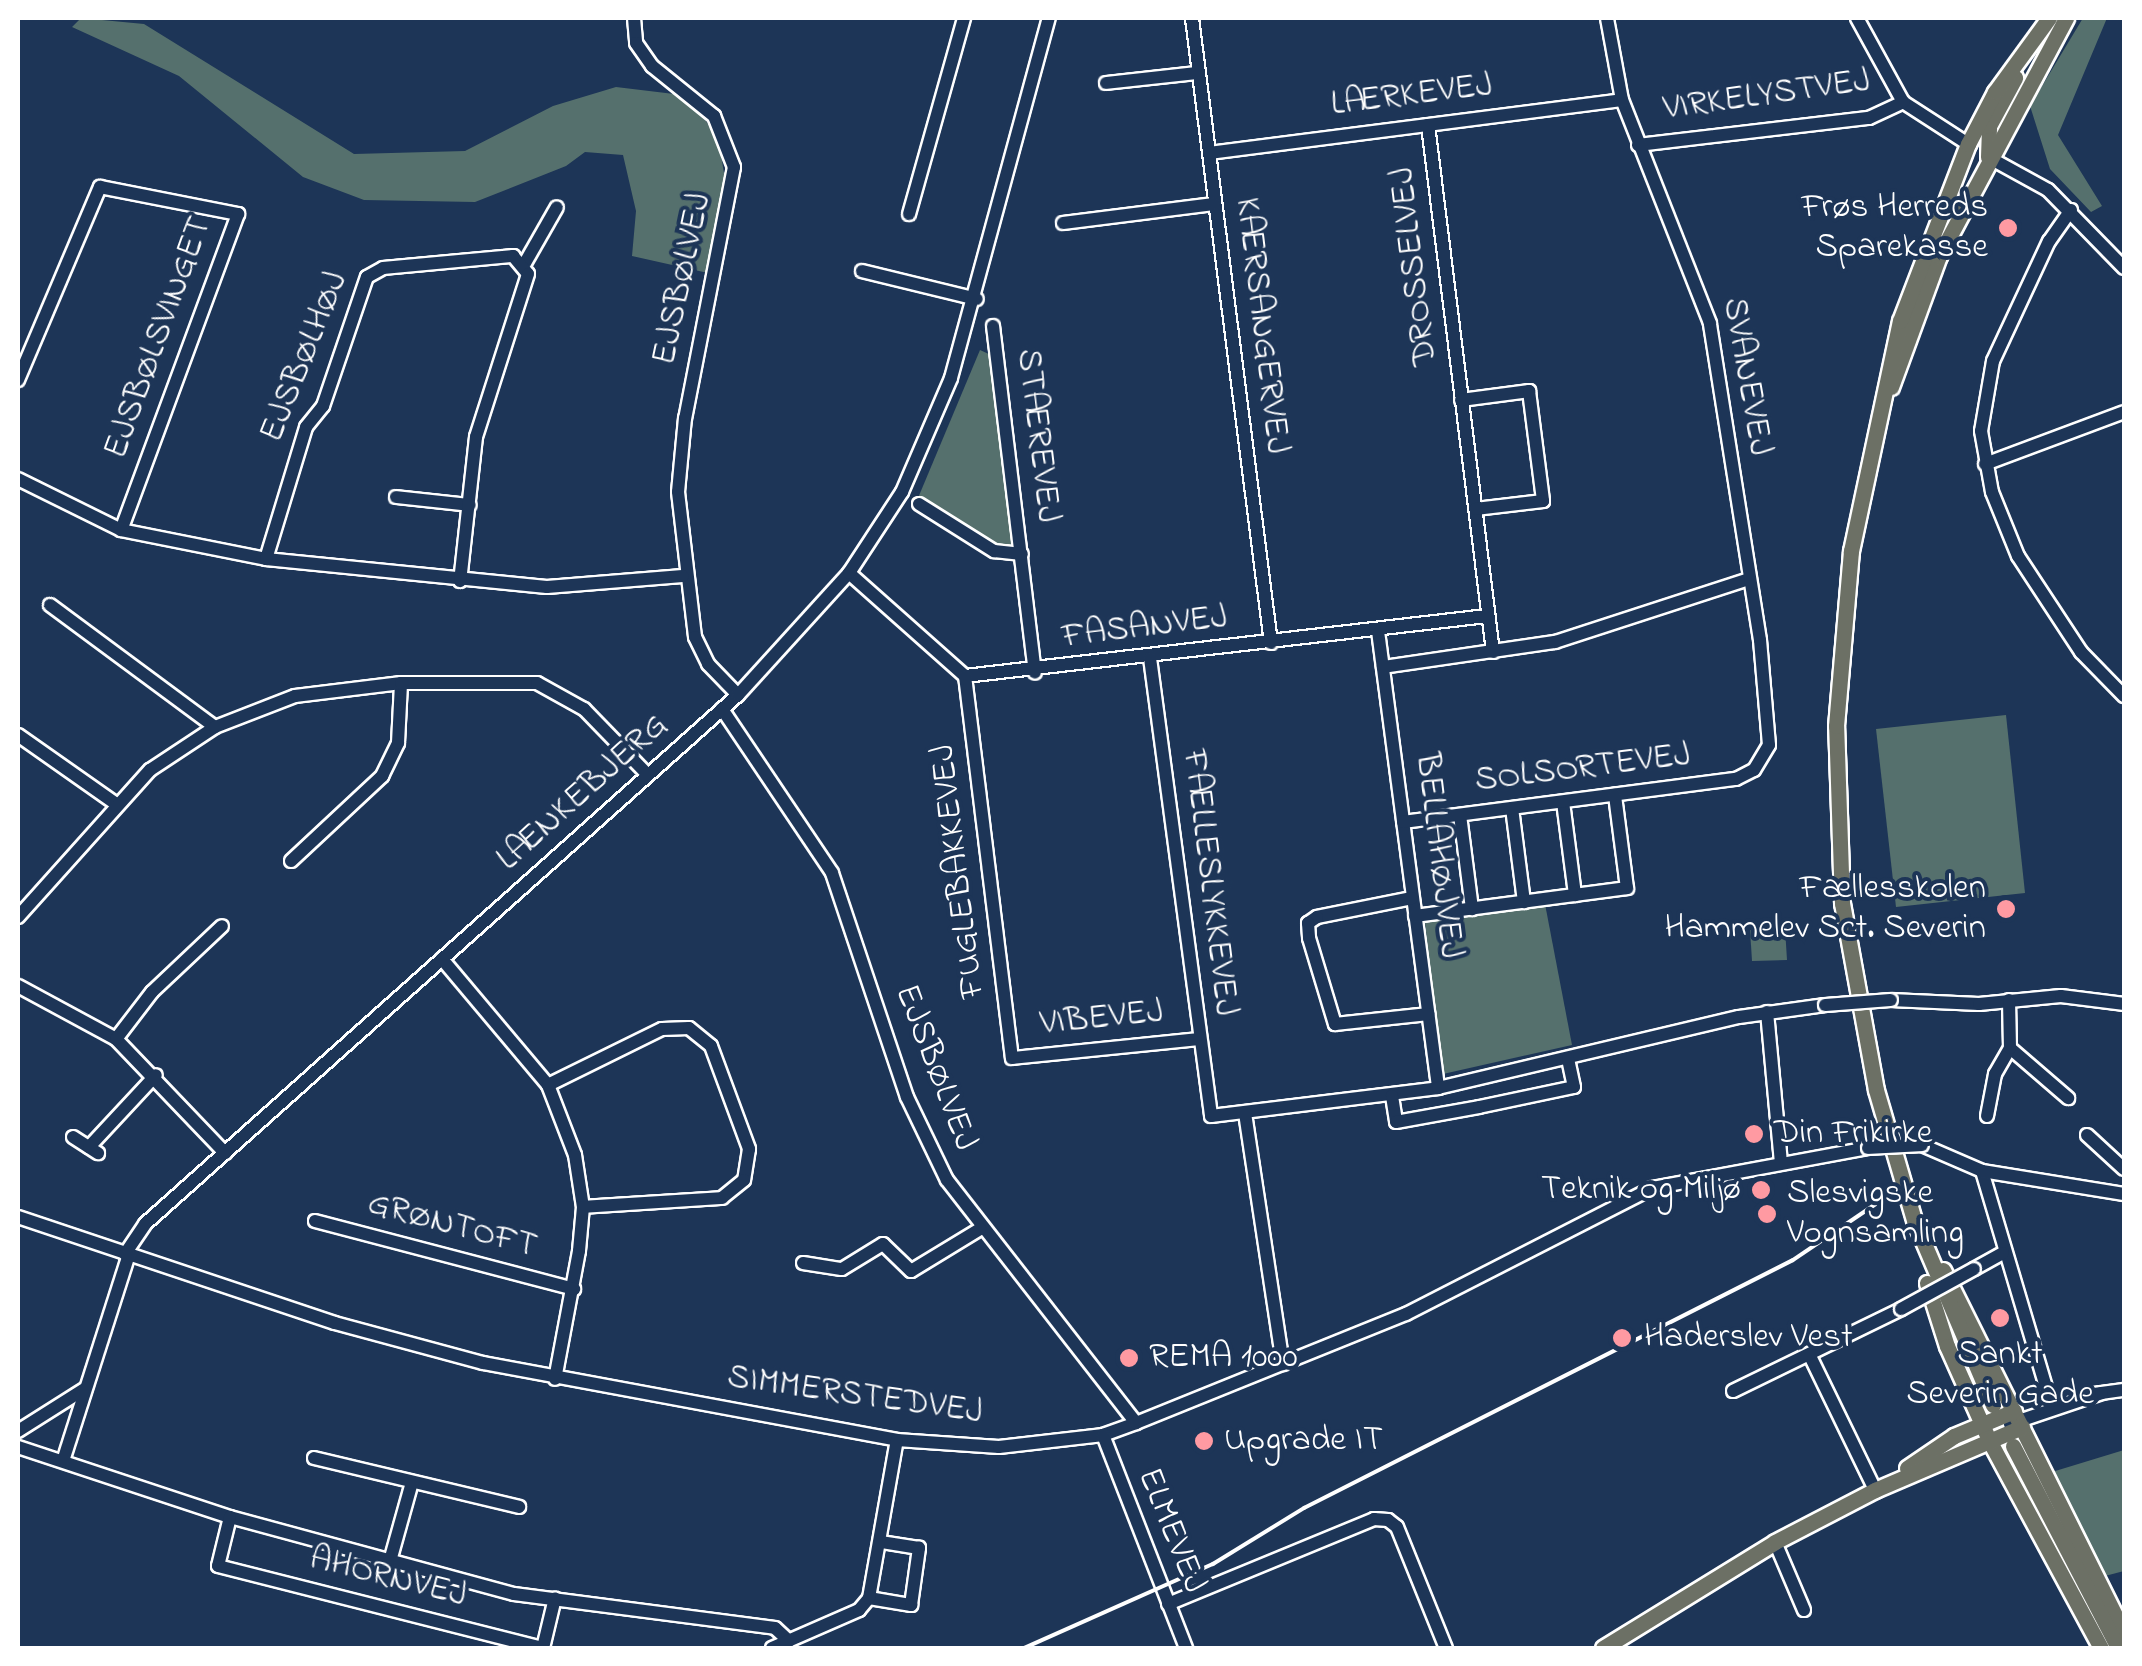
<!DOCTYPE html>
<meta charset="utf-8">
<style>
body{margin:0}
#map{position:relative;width:2142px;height:1666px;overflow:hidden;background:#1d3557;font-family:"Indie Flower",sans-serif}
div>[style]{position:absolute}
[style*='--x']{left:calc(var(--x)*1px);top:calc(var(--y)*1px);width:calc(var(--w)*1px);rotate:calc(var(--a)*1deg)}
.green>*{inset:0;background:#55706d}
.roads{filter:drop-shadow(2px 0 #fff) drop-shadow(-2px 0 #fff) drop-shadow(0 2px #fff) drop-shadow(0 -2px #fff)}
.minor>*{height:12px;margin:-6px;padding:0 6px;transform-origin:6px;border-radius:6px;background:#1d3557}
.major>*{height:15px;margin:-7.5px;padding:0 7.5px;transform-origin:7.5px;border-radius:7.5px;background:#6c7065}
.rail>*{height:4px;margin:-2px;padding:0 2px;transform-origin:2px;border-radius:2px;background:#fff}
.bridges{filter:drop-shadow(2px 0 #fff) drop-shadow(-2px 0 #fff) drop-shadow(0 2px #fff) drop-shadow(0 -2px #fff)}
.minor-bridge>*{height:12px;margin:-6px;padding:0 6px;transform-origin:6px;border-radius:6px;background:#1d3557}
.dots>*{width:28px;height:28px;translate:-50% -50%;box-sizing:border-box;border:5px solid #1d3557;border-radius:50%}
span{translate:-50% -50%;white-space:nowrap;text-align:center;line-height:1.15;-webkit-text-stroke:8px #1d3557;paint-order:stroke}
.street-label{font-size:35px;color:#fff}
.poi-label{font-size:35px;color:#fff}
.right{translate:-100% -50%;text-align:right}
.left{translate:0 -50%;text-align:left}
.frame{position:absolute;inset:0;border:20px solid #fff;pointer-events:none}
</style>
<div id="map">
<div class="green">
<div style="clip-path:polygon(81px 18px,144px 24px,354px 154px,465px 151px,553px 106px,616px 87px,674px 94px,701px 113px,719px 142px,726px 186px,708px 273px,632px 256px,636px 211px,623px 155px,585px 152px,566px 166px,475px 202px,364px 200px,303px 177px,179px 76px,72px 27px)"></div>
<div style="clip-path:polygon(2083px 18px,2107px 18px,2058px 135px,2102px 206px,2091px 212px,2050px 169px,2030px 106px)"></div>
<div style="clip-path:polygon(980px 350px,991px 355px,1015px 544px,1009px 546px,995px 546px,918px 498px)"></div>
<div style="clip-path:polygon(2006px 715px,2025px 893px,1896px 907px,1876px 729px)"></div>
<div style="clip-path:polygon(1545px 904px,1572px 1045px,1443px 1074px,1425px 923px)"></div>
<div style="clip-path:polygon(1785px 928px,1787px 960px,1752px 961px,1750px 930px)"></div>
<div style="clip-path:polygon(2124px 1450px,2124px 1571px,2105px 1576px,2052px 1472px)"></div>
</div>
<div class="roads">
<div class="minor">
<div style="--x:634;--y:18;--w:25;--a:85"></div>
<div style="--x:636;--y:43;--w:28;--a:55"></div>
<div style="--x:652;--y:66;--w:80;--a:38.9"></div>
<div style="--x:714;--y:116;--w:55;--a:68.6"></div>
<div style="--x:734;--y:167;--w:256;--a:101"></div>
<div style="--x:685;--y:418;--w:74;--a:95.4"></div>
<div style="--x:678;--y:492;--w:146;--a:83.3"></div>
<div style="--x:695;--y:637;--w:30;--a:64"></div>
<div style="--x:708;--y:664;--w:43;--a:45.9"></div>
<div style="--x:1192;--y:18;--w:630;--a:82.8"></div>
<div style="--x:1857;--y:18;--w:96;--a:61.3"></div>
<div style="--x:1903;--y:102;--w:77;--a:32.9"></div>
<div style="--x:1106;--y:83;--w:92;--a:-6.3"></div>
<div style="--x:1428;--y:125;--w:531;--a:82.97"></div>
<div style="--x:1638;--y:145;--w:233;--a:-6.7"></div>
<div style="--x:1869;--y:118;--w:38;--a:-25"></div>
<div style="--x:1209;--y:153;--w:416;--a:-7.3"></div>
<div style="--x:1988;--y:157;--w:68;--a:28.8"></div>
<div style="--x:2048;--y:190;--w:109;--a:45.7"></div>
<div style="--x:2071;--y:210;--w:38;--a:125"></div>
<div style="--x:2049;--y:241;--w:132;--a:115"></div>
<div style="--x:1993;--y:361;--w:71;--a:99.7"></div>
<div style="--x:1981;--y:431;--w:62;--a:79.8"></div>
<div style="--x:1992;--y:492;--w:69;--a:67.9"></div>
<div style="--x:2018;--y:556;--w:115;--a:56.7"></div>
<div style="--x:2081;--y:652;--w:62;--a:45.7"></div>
<div style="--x:909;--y:214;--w:204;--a:-74.3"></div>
<div style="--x:1063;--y:223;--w:152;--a:-7.2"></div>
<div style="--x:525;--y:263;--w:64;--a:-60.3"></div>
<div style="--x:862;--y:271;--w:118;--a:13.7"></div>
<div style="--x:993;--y:326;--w:349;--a:83.1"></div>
<div style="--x:18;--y:380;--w:210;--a:-67"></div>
<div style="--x:100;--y:187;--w:141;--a:11.1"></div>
<div style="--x:238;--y:214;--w:337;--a:110.3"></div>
<div style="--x:1461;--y:400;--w:69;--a:-7.5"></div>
<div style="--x:1529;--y:391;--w:111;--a:82.7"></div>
<div style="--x:1543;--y:501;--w:68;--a:173.3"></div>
<div style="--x:1985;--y:464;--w:148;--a:-20.5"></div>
<div style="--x:18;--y:479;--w:115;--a:26.3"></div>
<div style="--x:121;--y:530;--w:148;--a:11.3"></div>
<div style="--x:266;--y:559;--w:282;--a:5.7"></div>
<div style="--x:547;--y:587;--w:136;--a:-4.6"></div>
<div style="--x:396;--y:497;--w:74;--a:6.2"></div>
<div style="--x:919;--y:504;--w:89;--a:32.1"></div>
<div style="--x:994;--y:551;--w:28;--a:6"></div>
<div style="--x:266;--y:559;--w:138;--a:-73.1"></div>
<div style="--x:306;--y:427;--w:27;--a:-51"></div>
<div style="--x:323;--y:406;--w:136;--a:-71.2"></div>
<div style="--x:367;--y:277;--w:18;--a:-29"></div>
<div style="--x:383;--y:268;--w:131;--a:-5.3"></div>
<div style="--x:513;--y:256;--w:23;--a:50"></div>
<div style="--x:528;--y:274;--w:171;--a:107.7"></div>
<div style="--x:476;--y:437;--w:145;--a:96.3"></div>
<div style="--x:849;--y:573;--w:155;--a:41.6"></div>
<div style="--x:965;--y:676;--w:525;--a:-6.56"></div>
<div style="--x:50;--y:605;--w:205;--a:36.5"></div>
<div style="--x:1378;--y:631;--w:461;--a:82.5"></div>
<div style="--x:1150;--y:658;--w:462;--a:82.4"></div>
<div style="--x:1211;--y:1116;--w:229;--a:-7"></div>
<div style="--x:1438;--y:1088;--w:309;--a:-13.3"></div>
<div style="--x:1739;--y:1017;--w:87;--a:-7.9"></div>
<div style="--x:1383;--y:667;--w:174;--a:-8.3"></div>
<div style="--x:1555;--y:642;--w:204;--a:-18"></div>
<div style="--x:965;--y:676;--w:385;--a:83"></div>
<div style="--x:1012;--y:1058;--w:187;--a:-5.8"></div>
<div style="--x:722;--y:709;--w:197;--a:56.1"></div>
<div style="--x:832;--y:873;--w:236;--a:71.5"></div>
<div style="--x:907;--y:1097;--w:92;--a:64.3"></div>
<div style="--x:947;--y:1180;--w:308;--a:52.1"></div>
<div style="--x:18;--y:735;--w:120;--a:35.1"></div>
<div style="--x:1563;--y:802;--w:94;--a:82.6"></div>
<div style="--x:1512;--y:808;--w:95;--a:82.7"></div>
<div style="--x:1460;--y:815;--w:95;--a:82.7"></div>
<div style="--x:1403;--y:822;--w:336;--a:-7.4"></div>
<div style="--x:1736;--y:779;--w:20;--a:-27"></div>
<div style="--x:1754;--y:770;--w:29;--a:-59"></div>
<div style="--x:1769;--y:745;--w:105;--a:-94.9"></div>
<div style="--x:1760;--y:640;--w:321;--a:-99"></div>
<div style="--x:1710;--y:323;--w:240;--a:-111.5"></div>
<div style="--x:1622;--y:100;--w:83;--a:-100.4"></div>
<div style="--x:291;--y:861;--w:125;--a:-43"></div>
<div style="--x:382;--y:776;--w:37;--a:-64"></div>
<div style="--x:398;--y:743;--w:60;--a:-87.1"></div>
<div style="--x:1412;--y:898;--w:97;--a:168.7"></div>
<div style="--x:1317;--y:917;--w:11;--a:146"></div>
<div style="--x:1308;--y:923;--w:15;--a:86"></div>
<div style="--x:1309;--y:938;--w:90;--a:73.2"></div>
<div style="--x:1335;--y:1024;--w:94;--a:-6.1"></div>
<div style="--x:1415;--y:916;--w:214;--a:-7.5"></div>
<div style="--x:1627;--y:888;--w:94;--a:-97.4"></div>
<div style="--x:18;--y:917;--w:198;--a:-48.1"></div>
<div style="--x:150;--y:770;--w:78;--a:-33.5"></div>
<div style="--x:215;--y:727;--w:86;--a:-21.2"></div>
<div style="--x:295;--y:696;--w:107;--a:-7"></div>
<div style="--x:401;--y:683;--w:136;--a:0"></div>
<div style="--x:537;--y:683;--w:54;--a:29"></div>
<div style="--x:584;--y:709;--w:91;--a:45.9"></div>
<div style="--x:442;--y:959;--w:165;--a:49.9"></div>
<div style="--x:548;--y:1085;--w:75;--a:68.9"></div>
<div style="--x:575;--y:1155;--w:53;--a:81.3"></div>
<div style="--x:583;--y:1207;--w:44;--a:95.2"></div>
<div style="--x:579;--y:1251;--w:130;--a:100.6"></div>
<div style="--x:18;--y:986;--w:111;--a:28.4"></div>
<div style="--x:116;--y:1039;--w:158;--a:46.3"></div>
<div style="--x:1891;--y:1000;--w:88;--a:2.6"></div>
<div style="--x:1979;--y:1004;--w:82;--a:-5.6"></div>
<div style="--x:2061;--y:996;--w:64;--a:7.2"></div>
<div style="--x:1767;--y:1012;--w:151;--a:84.7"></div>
<div style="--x:116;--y:1039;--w:59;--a:-52.5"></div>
<div style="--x:152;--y:992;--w:96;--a:-43.3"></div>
<div style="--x:2010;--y:1048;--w:77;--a:40.8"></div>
<div style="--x:548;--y:1085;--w:127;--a:-26.2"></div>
<div style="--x:662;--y:1029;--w:27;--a:-2"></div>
<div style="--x:689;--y:1028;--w:28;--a:39"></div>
<div style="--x:711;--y:1046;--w:110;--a:69.7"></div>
<div style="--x:749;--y:1149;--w:31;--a:99"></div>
<div style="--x:744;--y:1180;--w:28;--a:141"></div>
<div style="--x:722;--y:1198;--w:139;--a:176.3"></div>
<div style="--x:1392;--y:1096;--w:26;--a:81"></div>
<div style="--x:1396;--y:1122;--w:84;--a:-10.2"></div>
<div style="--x:1479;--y:1107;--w:97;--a:-11.9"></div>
<div style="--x:1574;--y:1087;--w:29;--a:-102"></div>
<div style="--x:1245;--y:1113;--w:254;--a:81.4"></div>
<div style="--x:1987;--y:1116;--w:43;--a:-79.2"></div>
<div style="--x:1995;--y:1074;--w:30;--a:-60"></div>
<div style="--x:2010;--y:1048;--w:48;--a:-91.2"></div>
<div style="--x:2087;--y:1135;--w:50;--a:42.6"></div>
<div style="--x:73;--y:1137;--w:30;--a:33"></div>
<div style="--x:1922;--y:1145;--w:65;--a:23.4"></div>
<div style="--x:1982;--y:1171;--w:240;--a:73.5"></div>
<div style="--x:89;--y:1147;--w:98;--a:-47.1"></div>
<div style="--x:1982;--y:1171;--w:144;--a:9.2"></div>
<div style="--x:18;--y:1217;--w:334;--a:18.5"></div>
<div style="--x:335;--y:1323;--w:153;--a:15.1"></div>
<div style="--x:483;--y:1363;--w:421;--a:10.5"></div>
<div style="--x:897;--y:1440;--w:102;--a:3.9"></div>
<div style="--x:999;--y:1447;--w:105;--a:-6.6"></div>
<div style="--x:1103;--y:1435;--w:35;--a:-20"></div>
<div style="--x:1136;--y:1423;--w:291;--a:-22"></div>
<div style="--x:1406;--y:1314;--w:276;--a:-27.1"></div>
<div style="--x:1652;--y:1188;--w:220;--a:-10.5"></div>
<div style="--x:315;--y:1221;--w:268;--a:14.7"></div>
<div style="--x:125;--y:1254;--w:36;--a:-56"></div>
<div style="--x:145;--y:1224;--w:795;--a:-41.74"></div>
<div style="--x:738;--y:695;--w:165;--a:-47.7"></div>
<div style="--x:849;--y:573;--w:97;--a:-56.8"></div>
<div style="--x:902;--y:492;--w:124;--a:-66.7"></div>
<div style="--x:951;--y:378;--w:373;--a:-74.8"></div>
<div style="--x:803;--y:1263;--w:39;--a:9"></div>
<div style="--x:842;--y:1269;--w:48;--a:-31.4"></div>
<div style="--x:883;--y:1244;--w:39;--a:44"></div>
<div style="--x:911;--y:1271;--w:81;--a:-31.3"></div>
<div style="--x:1974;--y:1269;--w:33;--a:-29"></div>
<div style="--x:1811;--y:1358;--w:147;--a:64.1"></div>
<div style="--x:1733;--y:1391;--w:187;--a:-26"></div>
<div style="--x:2094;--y:1394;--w:30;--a:-8"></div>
<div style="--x:2010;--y:1424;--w:97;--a:-18.6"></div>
<div style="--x:18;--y:1431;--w:80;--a:-32.3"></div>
<div style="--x:1103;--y:1435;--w:229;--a:68.7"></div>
<div style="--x:18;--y:1447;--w:223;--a:18.3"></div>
<div style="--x:230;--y:1517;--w:294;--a:15.2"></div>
<div style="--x:514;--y:1594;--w:263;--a:7.4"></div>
<div style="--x:775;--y:1628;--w:19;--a:43"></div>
<div style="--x:314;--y:1458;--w:211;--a:13.4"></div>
<div style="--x:63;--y:1461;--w:217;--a:-72.3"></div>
<div style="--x:230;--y:1517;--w:50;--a:103.8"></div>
<div style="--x:218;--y:1566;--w:335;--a:14.2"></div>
<div style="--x:543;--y:1648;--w:51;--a:-76.5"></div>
<div style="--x:1775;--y:1542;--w:74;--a:66.9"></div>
<div style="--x:390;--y:1561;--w:82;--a:-74.4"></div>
<div style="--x:869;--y:1598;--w:43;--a:9.5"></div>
<div style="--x:911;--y:1605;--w:58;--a:-82"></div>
<div style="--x:919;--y:1548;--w:39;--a:-171"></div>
<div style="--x:1168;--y:1604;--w:223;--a:-22.4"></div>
<div style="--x:1374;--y:1519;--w:14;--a:4"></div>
<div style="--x:1388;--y:1520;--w:11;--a:38"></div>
<div style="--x:1397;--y:1527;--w:131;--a:68"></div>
<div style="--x:772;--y:1648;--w:95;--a:-23.6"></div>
<div style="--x:859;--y:1610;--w:16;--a:-50"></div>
<div style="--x:869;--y:1598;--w:160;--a:-80"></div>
</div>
<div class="major">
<div style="--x:1988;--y:157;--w:31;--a:-88"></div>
<div style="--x:1989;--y:126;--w:55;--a:-61.6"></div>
<div style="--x:1891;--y:387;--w:140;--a:-69.9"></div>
<div style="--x:1939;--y:256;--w:270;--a:-61.9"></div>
<div style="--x:1943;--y:1270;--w:406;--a:63.5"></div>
<div style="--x:1927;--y:1283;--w:66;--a:72.4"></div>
<div style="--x:1947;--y:1346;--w:103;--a:65.9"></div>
<div style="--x:1989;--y:1440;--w:236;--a:61.7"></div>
<div style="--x:1993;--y:1405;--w:201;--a:-113.1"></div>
<div style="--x:1914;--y:1220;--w:135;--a:-106.3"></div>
<div style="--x:1876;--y:1090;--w:190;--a:-100.3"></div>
<div style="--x:1842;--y:903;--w:177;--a:-91.9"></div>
<div style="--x:1836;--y:726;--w:176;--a:-85.1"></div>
<div style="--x:1851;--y:551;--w:235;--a:-78"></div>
<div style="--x:1900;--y:321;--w:190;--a:-69"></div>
<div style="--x:1968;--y:144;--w:59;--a:-62.6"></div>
<div style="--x:1995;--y:92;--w:92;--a:-53.9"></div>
<div style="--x:2013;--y:1446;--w:228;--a:62.5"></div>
<div style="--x:1907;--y:1468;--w:57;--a:-34.2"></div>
<div style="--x:1954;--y:1436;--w:65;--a:-22.6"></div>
<div style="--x:1603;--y:1648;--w:202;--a:-31.6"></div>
<div style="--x:1775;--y:1542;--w:113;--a:-27.5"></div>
<div style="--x:1875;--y:1490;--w:160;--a:-23.2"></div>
</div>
</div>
<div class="rail">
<div style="--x:1024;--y:1648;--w:207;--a:-24"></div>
<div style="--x:1213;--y:1564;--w:107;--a:-31.6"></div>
<div style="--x:1304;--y:1508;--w:548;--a:-26.89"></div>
<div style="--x:1793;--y:1260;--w:105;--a:-34.1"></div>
</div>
<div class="bridges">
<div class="minor-bridge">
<div style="--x:1825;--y:1005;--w:66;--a:-4.3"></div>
<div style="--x:1868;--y:1148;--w:54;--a:-3.2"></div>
<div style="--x:1901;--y:1309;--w:83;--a:-28.7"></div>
</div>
</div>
<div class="dots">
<div style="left:2008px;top:228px;background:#ff9aa2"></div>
<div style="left:2006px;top:909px;background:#ff9aa2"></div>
<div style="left:1754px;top:1134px;background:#ff9aa2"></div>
<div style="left:1761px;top:1190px;background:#ff9aa2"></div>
<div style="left:1767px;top:1214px;background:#ff9aa2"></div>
<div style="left:2000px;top:1318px;background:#ff9aa2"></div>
<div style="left:1622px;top:1338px;background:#ff9aa2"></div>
<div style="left:1129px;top:1358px;background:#ff9aa2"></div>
<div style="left:1204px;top:1441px;background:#ff9aa2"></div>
</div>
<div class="street-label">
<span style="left:1412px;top:96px;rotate:-7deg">LÆRKEVEJ</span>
<span style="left:1767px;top:96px;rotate:-8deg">VIRKELYSTVEJ</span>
<span style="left:1415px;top:266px;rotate:-97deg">DROSSELVEJ</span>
<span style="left:683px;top:279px;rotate:-78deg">EJSBØLVEJ</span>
<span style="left:1261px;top:326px;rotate:83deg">KÆRSANGERVEJ</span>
<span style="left:159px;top:338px;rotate:-70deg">EJSBØLSVINGET</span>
<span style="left:305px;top:357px;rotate:-68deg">EJSBØLHØJ</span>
<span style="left:1746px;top:377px;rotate:80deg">SVANEVEJ</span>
<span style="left:1037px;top:436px;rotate:83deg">STÆREVEJ</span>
<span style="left:1145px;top:628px;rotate:-7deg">FASANVEJ</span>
<span style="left:1583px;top:769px;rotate:-7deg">SOLSORTEVEJ</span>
<span style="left:583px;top:793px;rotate:-42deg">LÆNKEBJERG</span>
<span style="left:1438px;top:856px;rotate:83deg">BELLAHØJVEJ</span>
<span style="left:959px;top:871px;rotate:-97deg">FUGLEBAKKEVEJ</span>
<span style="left:1209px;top:883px;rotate:83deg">FÆLLESLYKKEVEJ</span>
<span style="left:1102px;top:1019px;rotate:-6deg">VIBEVEJ</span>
<span style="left:935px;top:1068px;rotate:69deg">EJSBØLVEJ</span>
<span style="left:452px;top:1226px;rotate:15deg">GRØNTOFT</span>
<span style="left:855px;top:1396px;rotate:8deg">SIMMERSTEDVEJ</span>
<span style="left:1171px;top:1531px;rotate:68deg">ELMEVEJ</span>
<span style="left:388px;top:1578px;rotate:14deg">AHORNVEJ</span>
</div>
<div class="poi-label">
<span class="right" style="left:1988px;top:228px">Frøs Herreds<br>Sparekasse</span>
<span class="right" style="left:1986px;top:909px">Fællesskolen<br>Hammelev Sct. Severin</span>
<span class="left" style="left:1774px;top:1134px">Din Frikirke</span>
<span class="right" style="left:1741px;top:1190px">Teknik og Miljø</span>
<span class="left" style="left:1787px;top:1214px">Slesvigske<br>Vognsamling</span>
<span class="left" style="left:1644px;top:1338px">Haderslev Vest</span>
<span style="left:2000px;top:1375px">Sankt<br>Severin Gade</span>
<span class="left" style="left:1149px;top:1358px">REMA 1000</span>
<span class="left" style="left:1224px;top:1441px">Upgrade IT</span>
</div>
<div class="frame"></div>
</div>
